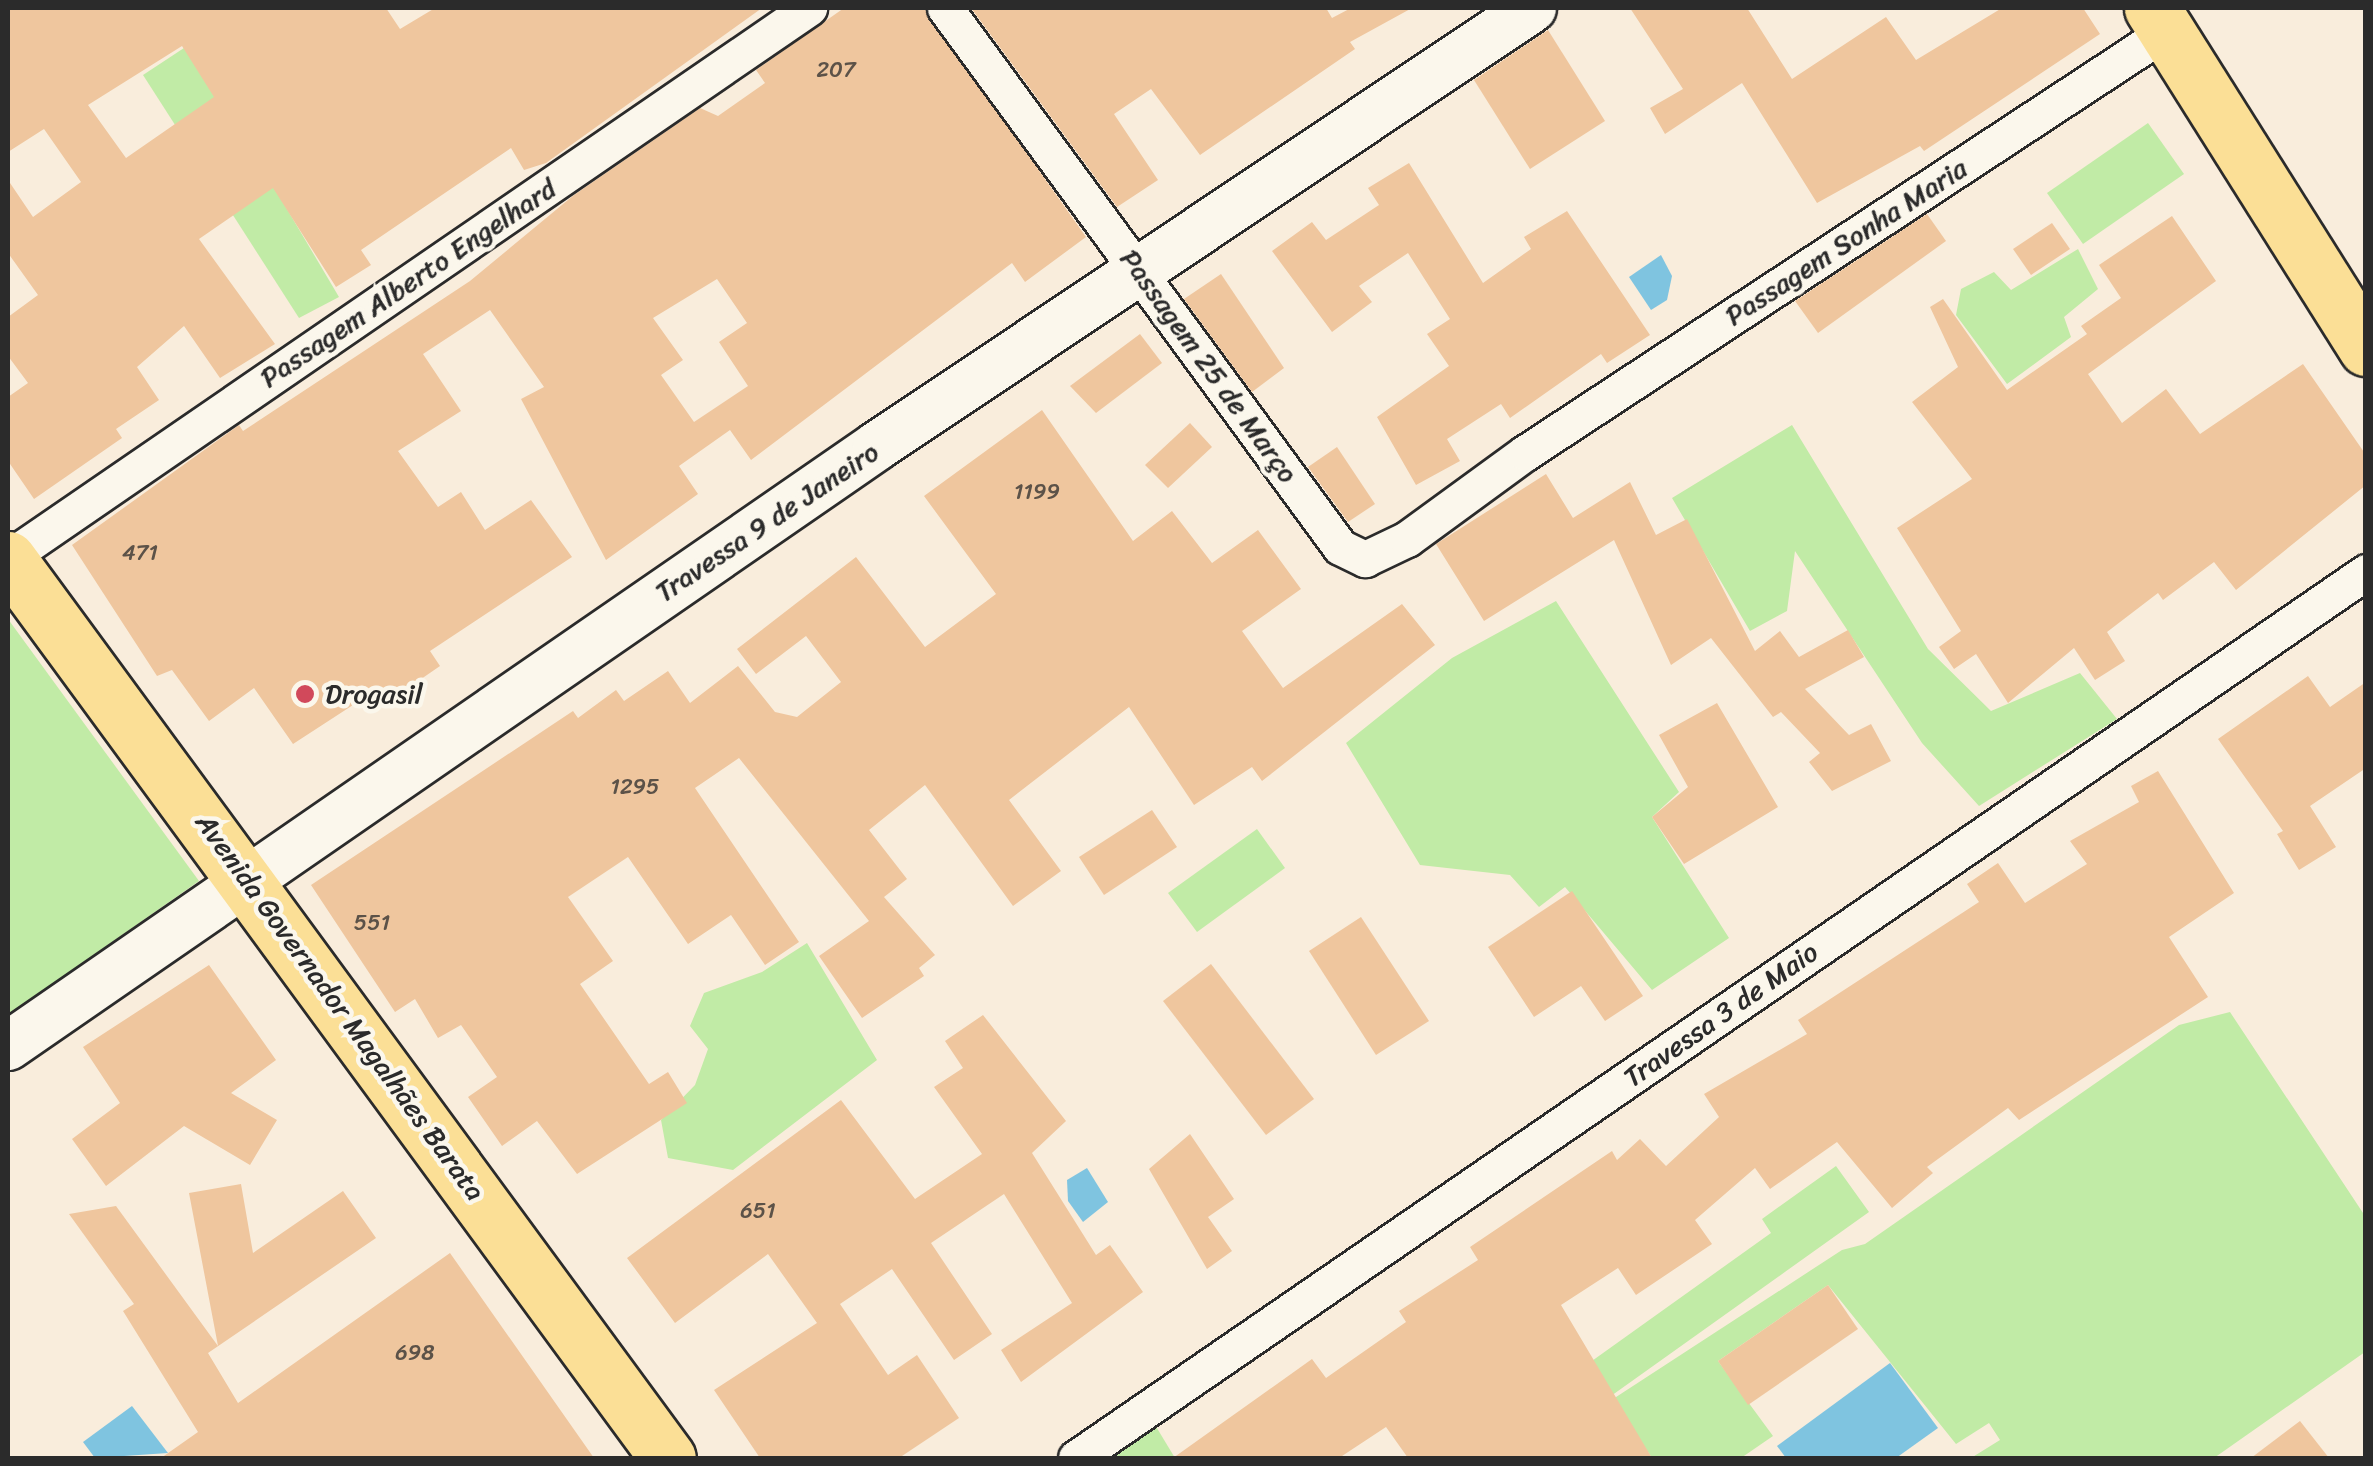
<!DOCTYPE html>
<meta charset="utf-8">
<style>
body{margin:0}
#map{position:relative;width:2373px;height:1466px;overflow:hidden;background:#f9eddc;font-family:Sriracha,sans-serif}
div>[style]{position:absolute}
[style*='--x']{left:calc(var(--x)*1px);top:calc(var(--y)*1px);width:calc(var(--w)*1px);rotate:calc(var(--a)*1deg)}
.green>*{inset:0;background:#c1eba6}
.water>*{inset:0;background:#7fc4e0}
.building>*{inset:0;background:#efc69e}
.roads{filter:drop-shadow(2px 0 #2b2b2b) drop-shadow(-2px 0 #2b2b2b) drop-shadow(0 2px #2b2b2b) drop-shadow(0 -2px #2b2b2b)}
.street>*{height:35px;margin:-17.5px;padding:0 17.5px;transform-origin:17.5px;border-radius:17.5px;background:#fbf7ec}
.secondary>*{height:48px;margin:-24px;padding:0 24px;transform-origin:24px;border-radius:24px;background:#fbf7ec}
.primary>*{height:55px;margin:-27.5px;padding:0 27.5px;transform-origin:27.5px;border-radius:27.5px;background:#fbdf96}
.dots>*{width:28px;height:28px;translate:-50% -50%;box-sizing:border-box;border:5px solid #fbf7ec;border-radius:50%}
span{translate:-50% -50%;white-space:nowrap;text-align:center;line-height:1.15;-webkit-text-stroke:9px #fbf7ec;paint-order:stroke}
.number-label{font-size:22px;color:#5c5248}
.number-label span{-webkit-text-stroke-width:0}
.street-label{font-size:28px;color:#2b2b2b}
.poi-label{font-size:28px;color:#2b2b2b}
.left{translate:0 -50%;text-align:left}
.frame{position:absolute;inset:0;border:10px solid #2b2b2b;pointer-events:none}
</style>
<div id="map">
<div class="green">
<div style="clip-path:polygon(184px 48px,271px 182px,339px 297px,299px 318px,143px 75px)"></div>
<div style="clip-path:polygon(2148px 123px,2184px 174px,2083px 244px,2047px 193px)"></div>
<div style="clip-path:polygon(2078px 249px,2098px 289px,2064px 317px,2071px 337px,2007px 384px,1956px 315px,1961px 289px,1994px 272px,2011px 290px)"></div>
<div style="clip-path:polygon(1792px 425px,1928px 649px,1991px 711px,2080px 673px,2117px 719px,1979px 806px,1922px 743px,1795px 551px,1787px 611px,1750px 631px,1672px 498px)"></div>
<div style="clip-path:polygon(1556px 601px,1679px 792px,1652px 817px,1729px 938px,1652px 990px,1565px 887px,1539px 907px,1510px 875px,1420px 865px,1346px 743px,1452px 658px)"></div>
<div style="clip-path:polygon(8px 619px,199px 881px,8px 1015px)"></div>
<div style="clip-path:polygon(1257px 829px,1285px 868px,1197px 932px,1168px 893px)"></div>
<div style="clip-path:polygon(807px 943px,877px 1060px,733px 1170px,668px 1158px,661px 1120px,695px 1085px,708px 1049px,690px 1026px,704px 993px,762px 972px)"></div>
<div style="clip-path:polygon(2230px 1012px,2365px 1216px,2365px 1352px,2214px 1458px,1971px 1458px,2000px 1440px,1989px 1423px,1956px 1444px,1828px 1285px,1718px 1361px,1773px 1436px,1741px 1458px,1652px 1458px,1613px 1399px,1842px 1250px,1865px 1244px,2179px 1025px)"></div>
<div style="clip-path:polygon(1836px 1166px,1869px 1212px,1524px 1458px,1456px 1458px,1771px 1233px,1762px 1219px)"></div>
<div style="clip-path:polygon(1146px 1410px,1175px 1458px,1076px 1458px)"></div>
</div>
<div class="water">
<div style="clip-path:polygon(1661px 255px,1672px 276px,1667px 300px,1651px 310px,1629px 277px)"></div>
<div style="clip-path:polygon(1087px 1168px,1108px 1202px,1083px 1222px,1068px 1201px,1067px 1180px)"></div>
<div style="clip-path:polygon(1890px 1363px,1938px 1428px,1896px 1458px,1786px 1458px,1777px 1446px)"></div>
<div style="clip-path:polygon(132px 1406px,168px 1453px,95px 1458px,83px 1442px)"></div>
</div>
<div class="building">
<div style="clip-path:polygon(evenodd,8px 8px,386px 8px,400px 29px,435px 8px,762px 8px,546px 163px,524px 170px,511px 148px,361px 250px,371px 265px,336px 287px,273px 188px,199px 239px,275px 344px,220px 378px,184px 326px,137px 367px,159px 400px,116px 429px,122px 438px,34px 499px,8px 461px,8px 397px,28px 383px,8px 356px,8px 317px,38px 295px,8px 253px,8px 180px,33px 217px,81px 182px,44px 129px,8px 152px,8px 8px,182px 46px,214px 97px,126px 158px,88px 105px,182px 46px)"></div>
<div style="clip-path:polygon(evenodd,844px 8px,924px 8px,1086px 237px,1025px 282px,1012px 263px,751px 460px,730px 430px,679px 466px,698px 494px,606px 560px,521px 399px,544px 387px,490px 310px,423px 354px,461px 411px,398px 451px,438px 507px,461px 492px,485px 530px,531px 500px,572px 557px,430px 651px,440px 666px,382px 706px,373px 692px,293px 744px,254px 688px,209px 721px,172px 670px,157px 676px,72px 545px,239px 425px,243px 431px,470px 281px,574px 195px,700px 108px,718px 116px,765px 83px,756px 70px,844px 8px,717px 279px,747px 323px,719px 342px,748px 386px,694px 422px,661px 375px,683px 360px,653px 318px,717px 279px)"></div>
<div style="clip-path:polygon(971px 8px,1326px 8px,1332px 18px,1351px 8px,1412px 8px,1350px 42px,1355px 49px,1200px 155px,1151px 89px,1114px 114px,1158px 180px,1117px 207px)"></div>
<div style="clip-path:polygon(1630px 8px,1747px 8px,1792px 79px,1886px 17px,1916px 60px,2002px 8px,2083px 8px,2100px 34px,1924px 151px,1920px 146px,1817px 203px,1742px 83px,1665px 134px,1650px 108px,1683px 89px)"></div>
<div style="clip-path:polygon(1548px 30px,1605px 121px,1530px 169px,1474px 80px)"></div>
<div style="clip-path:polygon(1409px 163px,1483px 283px,1531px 249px,1524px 237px,1567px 211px,1650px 335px,1607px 363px,1601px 354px,1510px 418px,1501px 404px,1447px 439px,1460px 461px,1416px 485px,1377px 417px,1449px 366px,1427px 334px,1450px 319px,1408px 253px,1359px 286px,1372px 302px,1332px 332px,1272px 251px,1312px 222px,1326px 240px,1379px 205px,1368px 188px)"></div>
<div style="clip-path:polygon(1927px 214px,1946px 241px,1818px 333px,1795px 301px)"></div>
<div style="clip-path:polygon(2172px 216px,2216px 281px,2088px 374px,2122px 423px,2166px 389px,2200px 434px,2303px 364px,2366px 455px,2366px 485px,2236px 590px,2214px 562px,2163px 600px,2158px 593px,2107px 632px,2125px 661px,2095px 680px,2074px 648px,2008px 703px,1976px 654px,1954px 669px,1939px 647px,1961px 631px,1897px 528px,1972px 479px,1912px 402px,1958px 367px,1930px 307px,1943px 299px,2007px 390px,2087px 334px,2081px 326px,2121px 298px,2099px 265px)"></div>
<div style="clip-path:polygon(2052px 223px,2070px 249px,2031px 275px,2013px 249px)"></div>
<div style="clip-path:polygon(1221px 274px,1284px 368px,1252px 392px,1184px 299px)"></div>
<div style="clip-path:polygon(1140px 334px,1162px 363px,1096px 413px,1070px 386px)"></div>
<div style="clip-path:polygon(1042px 410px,1133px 541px,1172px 511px,1212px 563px,1258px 530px,1301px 589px,1242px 631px,1283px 688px,1402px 604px,1435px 645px,1262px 781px,1252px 767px,1194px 805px,1129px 707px,1009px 800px,1061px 871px,1013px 906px,925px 785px,869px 830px,907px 879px,884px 897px,935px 955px,919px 968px,924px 976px,862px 1018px,819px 956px,869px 921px,739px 758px,695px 788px,799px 942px,765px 965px,731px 915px,688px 944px,628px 857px,568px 897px,613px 961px,580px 984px,649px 1084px,668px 1072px,687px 1103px,577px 1174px,537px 1121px,502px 1146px,468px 1097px,497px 1077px,461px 1025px,438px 1038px,415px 999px,395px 1012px,311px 885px,573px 711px,578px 718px,616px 690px,624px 701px,668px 671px,690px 703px,738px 666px,775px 712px,797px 717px,841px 682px,806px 636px,756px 674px,737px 649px,856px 557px,925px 647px,996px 594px,924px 496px)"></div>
<div style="clip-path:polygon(1190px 423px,1212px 447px,1168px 488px,1145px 465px)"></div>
<div style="clip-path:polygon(1337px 447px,1375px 504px,1348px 522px,1308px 467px)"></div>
<div style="clip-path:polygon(1546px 474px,1573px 518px,1630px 482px,1656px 535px,1687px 519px,1755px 651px,1780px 631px,1799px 657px,1848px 630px,1864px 657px,1805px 689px,1849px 735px,1871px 724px,1891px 761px,1832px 791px,1809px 762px,1820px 753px,1781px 712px,1773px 717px,1711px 638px,1671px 665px,1614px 540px,1484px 621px,1436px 544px)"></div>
<div style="clip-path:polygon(2308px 676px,2330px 707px,2366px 682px,2366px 768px,2310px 806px,2336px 847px,2299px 870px,2277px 834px,2283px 831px,2218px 739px)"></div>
<div style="clip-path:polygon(1717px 703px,1778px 807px,1684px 864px,1652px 817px,1688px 787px,1659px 735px)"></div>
<div style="clip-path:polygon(2158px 771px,2234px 893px,2169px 937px,2208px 997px,2019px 1120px,2008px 1108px,1927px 1167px,1933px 1173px,1892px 1208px,1837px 1142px,1770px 1189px,1755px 1168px,1695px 1220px,1712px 1244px,1636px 1295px,1618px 1268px,1561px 1305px,1652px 1458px,1408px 1458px,1386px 1427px,1339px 1458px,1173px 1458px,1312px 1359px,1326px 1378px,1406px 1322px,1399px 1311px,1478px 1260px,1470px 1247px,1612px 1151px,1617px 1160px,1640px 1139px,1666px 1166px,1719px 1117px,1704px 1094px,1807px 1034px,1798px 1020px,1979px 902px,1967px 884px,1998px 863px,2025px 903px,2087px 864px,2070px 841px,2139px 802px,2131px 786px)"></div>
<div style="clip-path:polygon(1152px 810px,1177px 847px,1104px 895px,1079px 857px)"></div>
<div style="clip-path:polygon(1572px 891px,1643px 996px,1605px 1021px,1581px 986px,1534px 1017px,1488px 947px)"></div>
<div style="clip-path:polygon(1361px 917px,1429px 1021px,1376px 1055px,1309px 951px)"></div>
<div style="clip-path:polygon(1211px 964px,1314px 1099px,1266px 1135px,1163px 1001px)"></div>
<div style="clip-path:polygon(209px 965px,276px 1060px,231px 1093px,277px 1120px,250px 1165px,184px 1126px,106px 1186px,72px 1139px,120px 1103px,83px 1047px)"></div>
<div style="clip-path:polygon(983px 1015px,1066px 1121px,1032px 1153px,1096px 1255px,1110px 1245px,1143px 1292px,1021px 1382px,1001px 1350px,1072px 1303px,1004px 1194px,931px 1243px,992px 1334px,954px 1360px,892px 1269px,840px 1304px,888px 1375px,917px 1355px,959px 1418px,899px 1458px,760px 1458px,714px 1390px,817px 1323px,768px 1254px,675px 1323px,627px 1258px,841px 1100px,915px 1199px,982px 1154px,934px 1087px,963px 1068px,945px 1041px)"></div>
<div style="clip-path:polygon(1190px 1134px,1234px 1199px,1208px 1217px,1232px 1251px,1207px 1269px,1149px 1169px)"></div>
<div style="clip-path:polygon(241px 1184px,253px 1253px,343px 1191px,376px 1238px,208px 1353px,238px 1403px,450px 1253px,594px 1458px,161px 1458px,198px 1432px,123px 1311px,134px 1304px,69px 1214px,116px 1206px,218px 1346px,189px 1193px)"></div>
<div style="clip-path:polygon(1828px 1285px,1858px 1329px,1748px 1405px,1718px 1361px)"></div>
<div style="clip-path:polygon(2300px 1421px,2329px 1458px,2251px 1458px)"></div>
</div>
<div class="roads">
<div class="street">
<div style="--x:945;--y:8;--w:668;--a:53.76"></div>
<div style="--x:1340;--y:547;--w:28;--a:26"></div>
<div style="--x:1365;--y:559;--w:47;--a:-25.5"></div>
<div style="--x:1407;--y:539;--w:146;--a:-36.1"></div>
<div style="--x:1525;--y:453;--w:768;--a:-33.32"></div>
<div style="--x:8;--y:558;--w:972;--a:-34.48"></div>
<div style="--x:1076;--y:1458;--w:1565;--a:-34.48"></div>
</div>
<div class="secondary">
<div style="--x:8;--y:1046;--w:1056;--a:-34.62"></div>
<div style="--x:877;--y:446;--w:788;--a:-33.77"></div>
</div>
<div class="primary">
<div style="--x:2152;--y:8;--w:402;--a:57.8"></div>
<div style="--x:8;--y:559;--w:1115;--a:53.72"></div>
</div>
</div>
<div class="dots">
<div style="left:305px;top:694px;background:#d1495b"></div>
</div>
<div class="number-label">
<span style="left:836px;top:70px">207</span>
<span style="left:1037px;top:492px">1199</span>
<span style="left:140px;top:553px">471</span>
<span style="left:635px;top:787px">1295</span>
<span style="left:372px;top:923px">551</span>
<span style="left:758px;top:1211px">651</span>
<span style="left:415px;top:1353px">698</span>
</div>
<div class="street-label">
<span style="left:1846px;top:242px;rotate:-33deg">Passagem Sonha Maria</span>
<span style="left:408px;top:283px;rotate:-34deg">Passagem Alberto Engelhard</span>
<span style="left:1209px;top:366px;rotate:54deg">Passagem 25 de Março</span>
<span style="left:767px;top:522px;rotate:-34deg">Travessa 9 de Janeiro</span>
<span style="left:340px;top:1007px;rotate:54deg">Avenida Governador Magalhães Barata</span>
<span style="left:1721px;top:1015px;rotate:-35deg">Travessa 3 de Maio</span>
</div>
<div class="poi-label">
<span class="left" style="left:325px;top:694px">Drogasil</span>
</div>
<div class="frame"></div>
</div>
